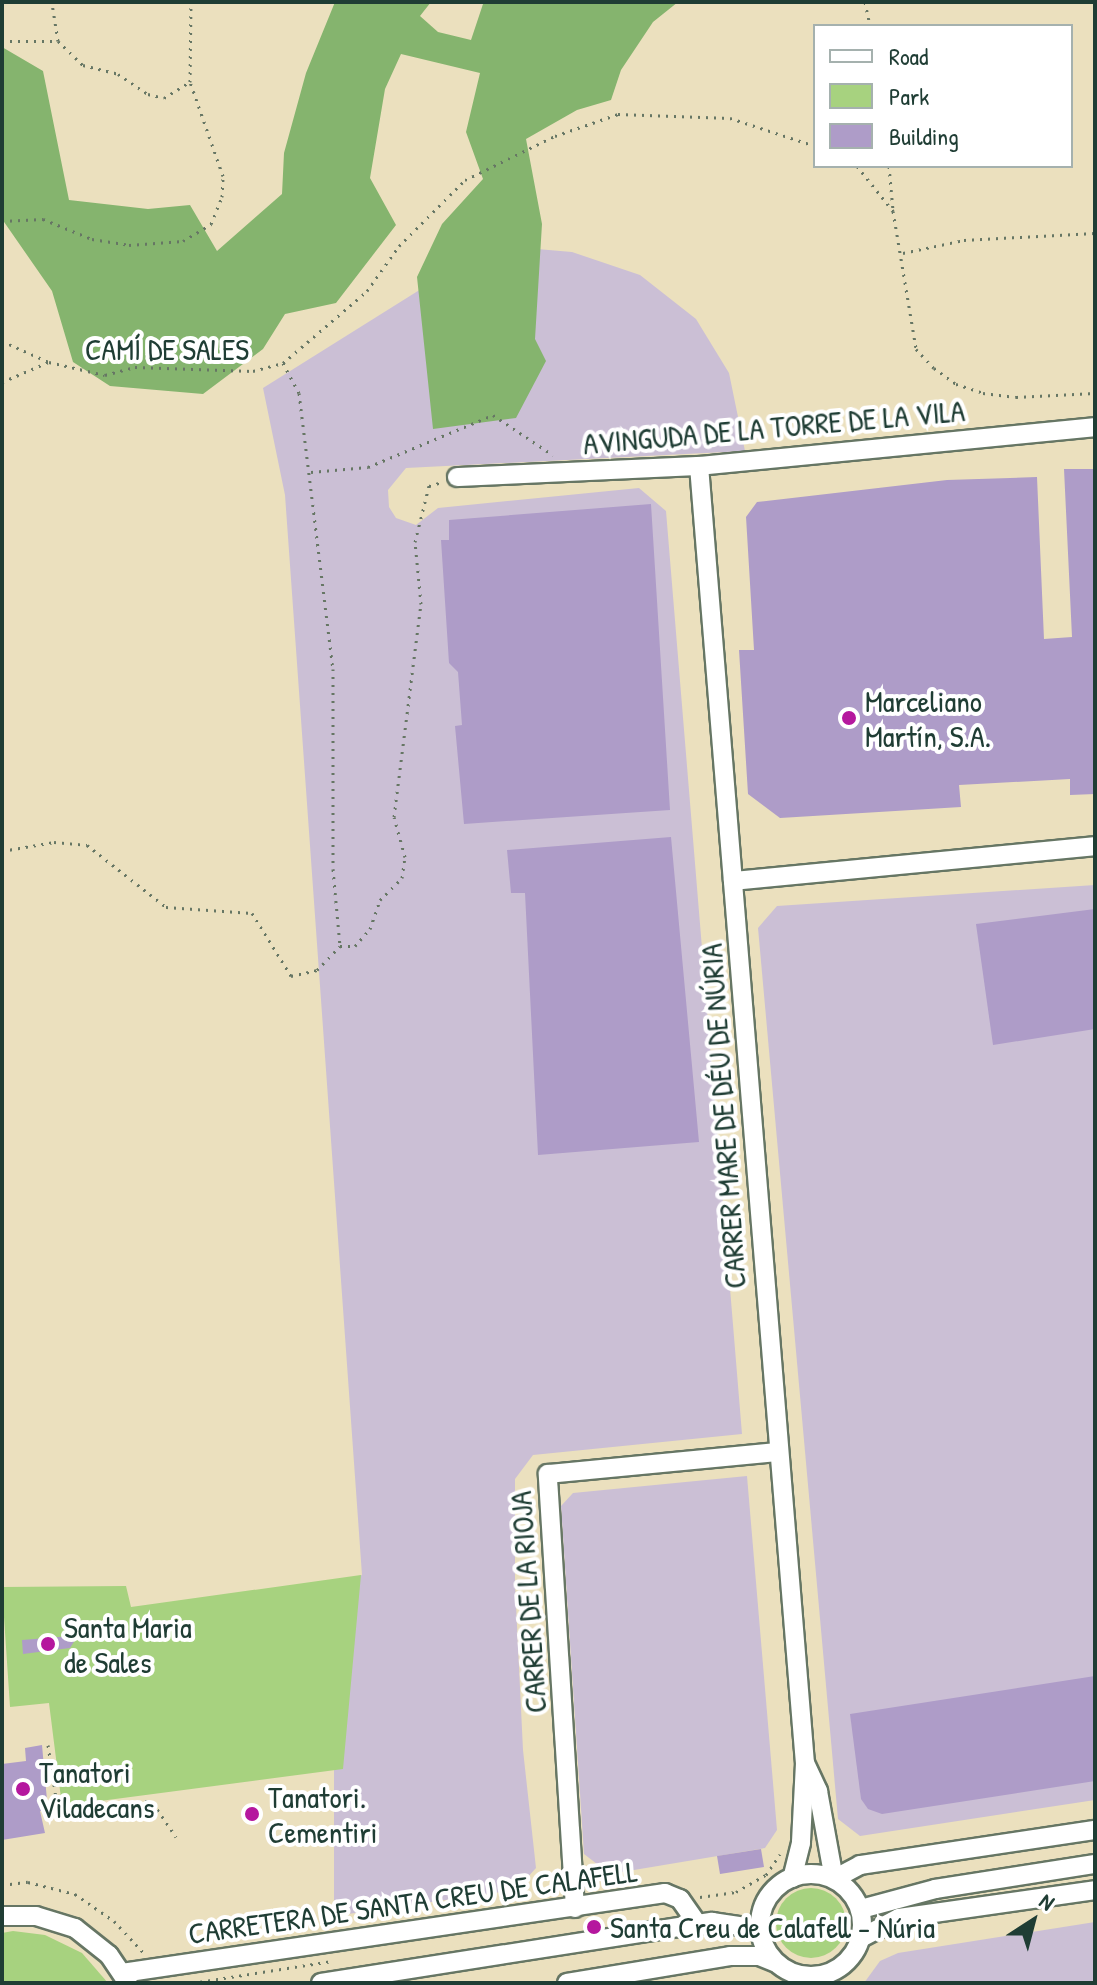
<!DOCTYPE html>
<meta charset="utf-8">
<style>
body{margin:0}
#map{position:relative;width:1097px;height:1985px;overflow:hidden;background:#ebe0be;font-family:"Patrick Hand",sans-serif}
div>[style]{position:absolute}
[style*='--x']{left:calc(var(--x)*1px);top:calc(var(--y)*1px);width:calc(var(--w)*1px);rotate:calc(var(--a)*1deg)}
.industrial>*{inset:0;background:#cbbfd5}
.green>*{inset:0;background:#a7d27f}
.round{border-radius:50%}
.forest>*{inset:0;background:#85b46e}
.building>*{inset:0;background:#ae9cc8}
.path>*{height:3px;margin-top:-1.5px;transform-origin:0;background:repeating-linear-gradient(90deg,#667664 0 2px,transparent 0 8px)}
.roads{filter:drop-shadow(2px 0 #667664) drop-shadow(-2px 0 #667664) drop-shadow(0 2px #667664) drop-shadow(0 -2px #667664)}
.minor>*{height:18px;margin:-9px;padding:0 9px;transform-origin:9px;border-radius:9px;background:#fff}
.minor>.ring{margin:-9px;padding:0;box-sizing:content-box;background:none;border:18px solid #fff;border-radius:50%}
.dots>*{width:22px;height:22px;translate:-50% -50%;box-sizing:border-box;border:4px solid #fff;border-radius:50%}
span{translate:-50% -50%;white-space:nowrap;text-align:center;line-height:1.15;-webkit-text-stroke:8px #fff;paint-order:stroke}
.street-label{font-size:30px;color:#1f3d34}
.poi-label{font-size:30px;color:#1f3d34}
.left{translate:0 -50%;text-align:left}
.frame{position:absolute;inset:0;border:4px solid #1f3d34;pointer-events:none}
.legend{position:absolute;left:813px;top:24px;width:260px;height:144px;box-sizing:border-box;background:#fff;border:2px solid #a5b1ae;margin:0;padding:10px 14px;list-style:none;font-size:24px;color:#1f3d34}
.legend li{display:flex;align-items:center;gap:16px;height:40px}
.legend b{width:40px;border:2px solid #a5b1ae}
.north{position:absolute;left:993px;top:1881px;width:80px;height:80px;-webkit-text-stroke:6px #fff;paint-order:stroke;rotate:36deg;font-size:22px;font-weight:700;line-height:32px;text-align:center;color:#1f3d34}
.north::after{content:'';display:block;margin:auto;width:28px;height:36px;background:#1f3d34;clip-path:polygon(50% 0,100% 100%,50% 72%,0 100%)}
</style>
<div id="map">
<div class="industrial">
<div style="clip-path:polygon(537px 249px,572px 252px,640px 275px,696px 319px,729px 373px,745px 451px,406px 468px,388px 490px,389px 507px,396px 518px,416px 525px,438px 508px,639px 488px,666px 511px,742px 1434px,533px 1455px,515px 1479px,515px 1584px,523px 1750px,536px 1868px,516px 1890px,334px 1916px,334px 1742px,355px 1577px,362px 1575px,285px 495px,263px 388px,453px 269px)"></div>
<div style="clip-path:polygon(1095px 885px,1095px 1800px,860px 1836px,838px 1819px,758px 928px,777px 906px)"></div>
<div style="clip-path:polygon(747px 1476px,777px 1830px,765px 1848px,610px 1874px,584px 1854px,561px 1506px,573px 1493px)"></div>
<div style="clip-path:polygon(1095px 1922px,1095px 1983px,864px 1983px,880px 1961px,898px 1953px)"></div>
</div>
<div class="green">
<div style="clip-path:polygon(361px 1575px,343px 1769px,62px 1806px,49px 1703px,10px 1707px,2px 1587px,126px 1586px,131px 1607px)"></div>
<div class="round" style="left:776px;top:1888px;width:70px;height:70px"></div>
<div style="clip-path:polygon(13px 1931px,45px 1935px,82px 1953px,108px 1983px,2px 1983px,2px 1933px)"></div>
</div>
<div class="forest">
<div style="clip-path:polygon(335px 2px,431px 2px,420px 16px,438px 32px,471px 40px,483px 4px,678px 2px,653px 22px,621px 70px,611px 100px,577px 110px,526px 139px,542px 224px,535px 339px,546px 361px,516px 418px,433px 429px,417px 277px,442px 224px,483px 179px,466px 132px,480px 73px,401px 54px,385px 89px,370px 178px,396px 225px,336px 303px,285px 314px,263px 349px,203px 394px,110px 386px,73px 362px,52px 291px,2px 219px,2px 47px,43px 71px,69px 200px,148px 209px,190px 205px,217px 251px,282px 194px,284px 153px,306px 73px)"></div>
</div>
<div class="building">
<div style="clip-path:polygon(1064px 469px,1095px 469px,1095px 794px,1070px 795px,1070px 779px,959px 785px,961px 807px,780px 818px,748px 794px,739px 650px,754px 650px,746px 517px,757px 502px,947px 480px,1037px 477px,1044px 639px,1072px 637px)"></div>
<div style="clip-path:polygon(651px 504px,670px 810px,464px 824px,455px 726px,462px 725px,458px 672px,449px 663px,441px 540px,449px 540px,449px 520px)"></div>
<div style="clip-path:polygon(671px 837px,699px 1142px,538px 1155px,525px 893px,511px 893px,507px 850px)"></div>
<div style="clip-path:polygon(1095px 909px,1095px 1029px,993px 1045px,976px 924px)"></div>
<div style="clip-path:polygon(71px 1636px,75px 1640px,70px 1648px,23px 1654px,22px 1640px)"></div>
<div style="clip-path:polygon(1095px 1676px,1095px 1781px,882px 1814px,868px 1809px,861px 1799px,850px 1714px)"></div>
<div style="clip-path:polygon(42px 1745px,48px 1811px,40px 1811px,45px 1833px,2px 1840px,2px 1764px,26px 1761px,25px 1748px)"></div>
<div style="clip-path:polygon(761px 1849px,764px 1867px,720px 1874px,717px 1856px)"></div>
</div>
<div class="path">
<div style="--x:865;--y:2;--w:25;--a:78"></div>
<div style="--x:2;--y:41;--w:56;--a:0"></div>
<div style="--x:58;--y:41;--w:39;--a:-99"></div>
<div style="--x:58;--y:41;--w:35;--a:44"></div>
<div style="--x:83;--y:65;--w:36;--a:14"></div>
<div style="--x:118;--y:74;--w:36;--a:34"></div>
<div style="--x:148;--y:94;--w:16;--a:14"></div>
<div style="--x:164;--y:98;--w:31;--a:-32"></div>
<div style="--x:857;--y:166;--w:58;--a:51.3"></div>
<div style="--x:893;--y:211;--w:140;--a:80.5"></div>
<div style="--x:916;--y:349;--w:26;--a:47"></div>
<div style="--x:934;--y:368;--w:27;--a:36"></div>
<div style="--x:956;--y:384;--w:28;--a:18"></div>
<div style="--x:983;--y:393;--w:33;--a:7"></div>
<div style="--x:1016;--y:397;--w:79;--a:-2.9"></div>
<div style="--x:889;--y:166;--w:44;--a:84.8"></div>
<div style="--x:2;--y:221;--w:41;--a:-2.8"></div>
<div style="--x:43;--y:219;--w:53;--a:22.2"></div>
<div style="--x:92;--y:239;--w:37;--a:9"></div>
<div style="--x:129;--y:245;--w:54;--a:-4.2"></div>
<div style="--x:183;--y:241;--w:33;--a:-31"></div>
<div style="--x:211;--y:224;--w:29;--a:-68"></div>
<div style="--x:222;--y:197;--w:21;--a:-87"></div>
<div style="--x:223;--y:176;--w:100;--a:-109.3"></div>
<div style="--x:190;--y:82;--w:80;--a:-89.3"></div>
<div style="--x:903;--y:253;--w:62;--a:-12"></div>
<div style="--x:964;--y:240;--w:131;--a:-3.1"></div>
<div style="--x:2;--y:341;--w:51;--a:24.1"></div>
<div style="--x:283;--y:363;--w:34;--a:62"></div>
<div style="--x:299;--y:393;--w:278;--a:83"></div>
<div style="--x:333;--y:669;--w:200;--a:90"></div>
<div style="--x:333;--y:869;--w:77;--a:84.8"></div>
<div style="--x:340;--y:946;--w:15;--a:0"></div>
<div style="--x:355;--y:946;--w:23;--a:-49"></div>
<div style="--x:370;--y:929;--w:31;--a:-71"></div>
<div style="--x:380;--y:900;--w:31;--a:-45"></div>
<div style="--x:402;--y:878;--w:21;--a:-82"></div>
<div style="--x:405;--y:857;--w:41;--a:-105.4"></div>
<div style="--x:394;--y:817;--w:215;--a:-82.8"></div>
<div style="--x:421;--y:604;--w:62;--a:-95.5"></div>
<div style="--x:415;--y:542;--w:58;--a:-76"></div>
<div style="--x:429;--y:486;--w:14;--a:-17"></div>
<div style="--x:2;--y:382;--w:51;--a:-23.1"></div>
<div style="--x:49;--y:362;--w:57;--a:13.1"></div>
<div style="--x:105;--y:375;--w:31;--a:-15"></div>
<div style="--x:135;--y:367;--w:118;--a:1.9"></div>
<div style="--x:253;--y:371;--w:31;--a:-15"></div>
<div style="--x:283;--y:363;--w:111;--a:-40.6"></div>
<div style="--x:367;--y:291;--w:55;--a:-54.6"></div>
<div style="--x:399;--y:246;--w:93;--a:-45"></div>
<div style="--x:465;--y:180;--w:100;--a:-26.1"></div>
<div style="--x:555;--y:136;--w:67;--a:-19.2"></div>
<div style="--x:618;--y:114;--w:112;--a:2"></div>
<div style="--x:730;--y:118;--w:89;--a:18.2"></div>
<div style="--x:311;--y:472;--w:57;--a:-5"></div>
<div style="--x:368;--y:467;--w:135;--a:-22.6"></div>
<div style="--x:493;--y:415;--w:72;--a:33.7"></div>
<div style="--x:2;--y:851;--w:53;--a:-9.8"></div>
<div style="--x:54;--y:842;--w:33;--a:5"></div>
<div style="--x:87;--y:845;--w:100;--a:38.1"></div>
<div style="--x:166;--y:907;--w:86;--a:4"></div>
<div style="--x:252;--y:913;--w:74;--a:58.2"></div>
<div style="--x:291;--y:976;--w:27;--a:-13"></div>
<div style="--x:317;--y:970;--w:33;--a:-46"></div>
<div style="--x:48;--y:1745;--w:67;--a:81.4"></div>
<div style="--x:58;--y:1811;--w:88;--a:-6.6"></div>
<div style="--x:145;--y:1801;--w:8;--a:14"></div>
<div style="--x:153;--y:1803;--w:41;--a:55.9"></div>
<div style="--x:2;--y:1885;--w:26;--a:-7"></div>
<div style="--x:28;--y:1882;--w:49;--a:14.3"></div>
<div style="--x:75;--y:1894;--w:47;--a:34.7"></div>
<div style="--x:114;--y:1921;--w:42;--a:46.9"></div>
<div style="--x:700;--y:1897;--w:36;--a:-8"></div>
<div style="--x:736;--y:1892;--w:34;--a:-30"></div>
<div style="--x:766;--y:1875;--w:25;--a:-56"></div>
<div style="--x:192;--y:1983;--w:142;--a:-8.9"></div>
</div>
<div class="roads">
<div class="minor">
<div style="--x:699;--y:466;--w:1301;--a:85.33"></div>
<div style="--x:805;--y:1763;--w:80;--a:92.9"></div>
<div style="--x:801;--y:1843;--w:36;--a:104"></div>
<div style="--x:457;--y:477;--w:242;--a:-2.6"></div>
<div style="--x:699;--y:466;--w:398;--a:-5.6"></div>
<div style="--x:733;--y:881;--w:364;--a:-5.5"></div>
<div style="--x:806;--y:1765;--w:29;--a:65"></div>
<div style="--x:818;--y:1791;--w:89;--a:79.7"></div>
<div style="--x:834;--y:1879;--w:30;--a:-28"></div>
<div style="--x:860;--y:1865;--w:238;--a:-8.5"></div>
<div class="ring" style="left:760px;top:1874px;width:84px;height:84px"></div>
<div style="--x:575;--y:1908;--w:435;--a:-93.6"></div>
<div style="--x:548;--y:1474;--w:229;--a:-5.5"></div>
<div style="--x:861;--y:1909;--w:77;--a:-15.1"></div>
<div style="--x:935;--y:1889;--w:162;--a:-8.9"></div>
<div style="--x:2;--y:1916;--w:34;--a:0"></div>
<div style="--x:36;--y:1916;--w:41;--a:17.1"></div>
<div style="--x:75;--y:1928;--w:43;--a:38.5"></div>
<div style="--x:109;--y:1955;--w:34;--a:56"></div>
<div style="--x:859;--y:1939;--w:45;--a:-27.7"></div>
<div style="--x:899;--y:1918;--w:198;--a:-8.1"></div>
<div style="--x:122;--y:1973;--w:549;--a:-8.38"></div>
<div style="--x:665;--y:1893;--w:16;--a:22"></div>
<div style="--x:680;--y:1899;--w:32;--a:55"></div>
<div style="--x:321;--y:1983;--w:396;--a:-8.9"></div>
<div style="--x:712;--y:1922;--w:49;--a:8.3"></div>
<div style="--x:567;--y:1983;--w:165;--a:-9.4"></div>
<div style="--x:730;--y:1956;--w:29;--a:0"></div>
<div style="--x:759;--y:1956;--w:18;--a:22"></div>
</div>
</div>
<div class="dots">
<div style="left:849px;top:718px;background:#b5179e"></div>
<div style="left:48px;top:1644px;background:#b5179e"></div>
<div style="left:23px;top:1789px;background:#b5179e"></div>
<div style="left:252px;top:1814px;background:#b5179e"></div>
<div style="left:594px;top:1927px;background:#b5179e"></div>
</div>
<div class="street-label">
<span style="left:167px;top:349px">CAMÍ DE SALES</span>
<span style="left:774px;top:427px;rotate:-5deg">AVINGUDA DE LA TORRE DE LA VILA</span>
<span style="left:723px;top:1116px;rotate:-94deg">CARRER MARE DE DÉU DE NÚRIA</span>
<span style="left:528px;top:1602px;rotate:-94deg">CARRER DE LA RIOJA</span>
<span style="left:413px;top:1902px;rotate:-8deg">CARRETERA DE SANTA CREU DE CALAFELL</span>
</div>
<div class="poi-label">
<span class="left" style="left:865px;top:718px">Marceliano<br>Martín, S.A.</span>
<span class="left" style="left:64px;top:1644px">Santa Maria<br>de Sales</span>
<span class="left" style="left:39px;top:1789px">Tanatori<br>Viladecans</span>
<span class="left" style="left:268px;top:1814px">Tanatori.<br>Cementiri</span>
<span class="left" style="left:610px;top:1927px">Santa Creu de Calafell - Núria</span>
</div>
<div class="frame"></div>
<ul class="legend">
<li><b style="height:10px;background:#fff"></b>Road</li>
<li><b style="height:22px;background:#a7d27f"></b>Park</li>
<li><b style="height:22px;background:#ae9cc8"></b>Building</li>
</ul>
<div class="north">N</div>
</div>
